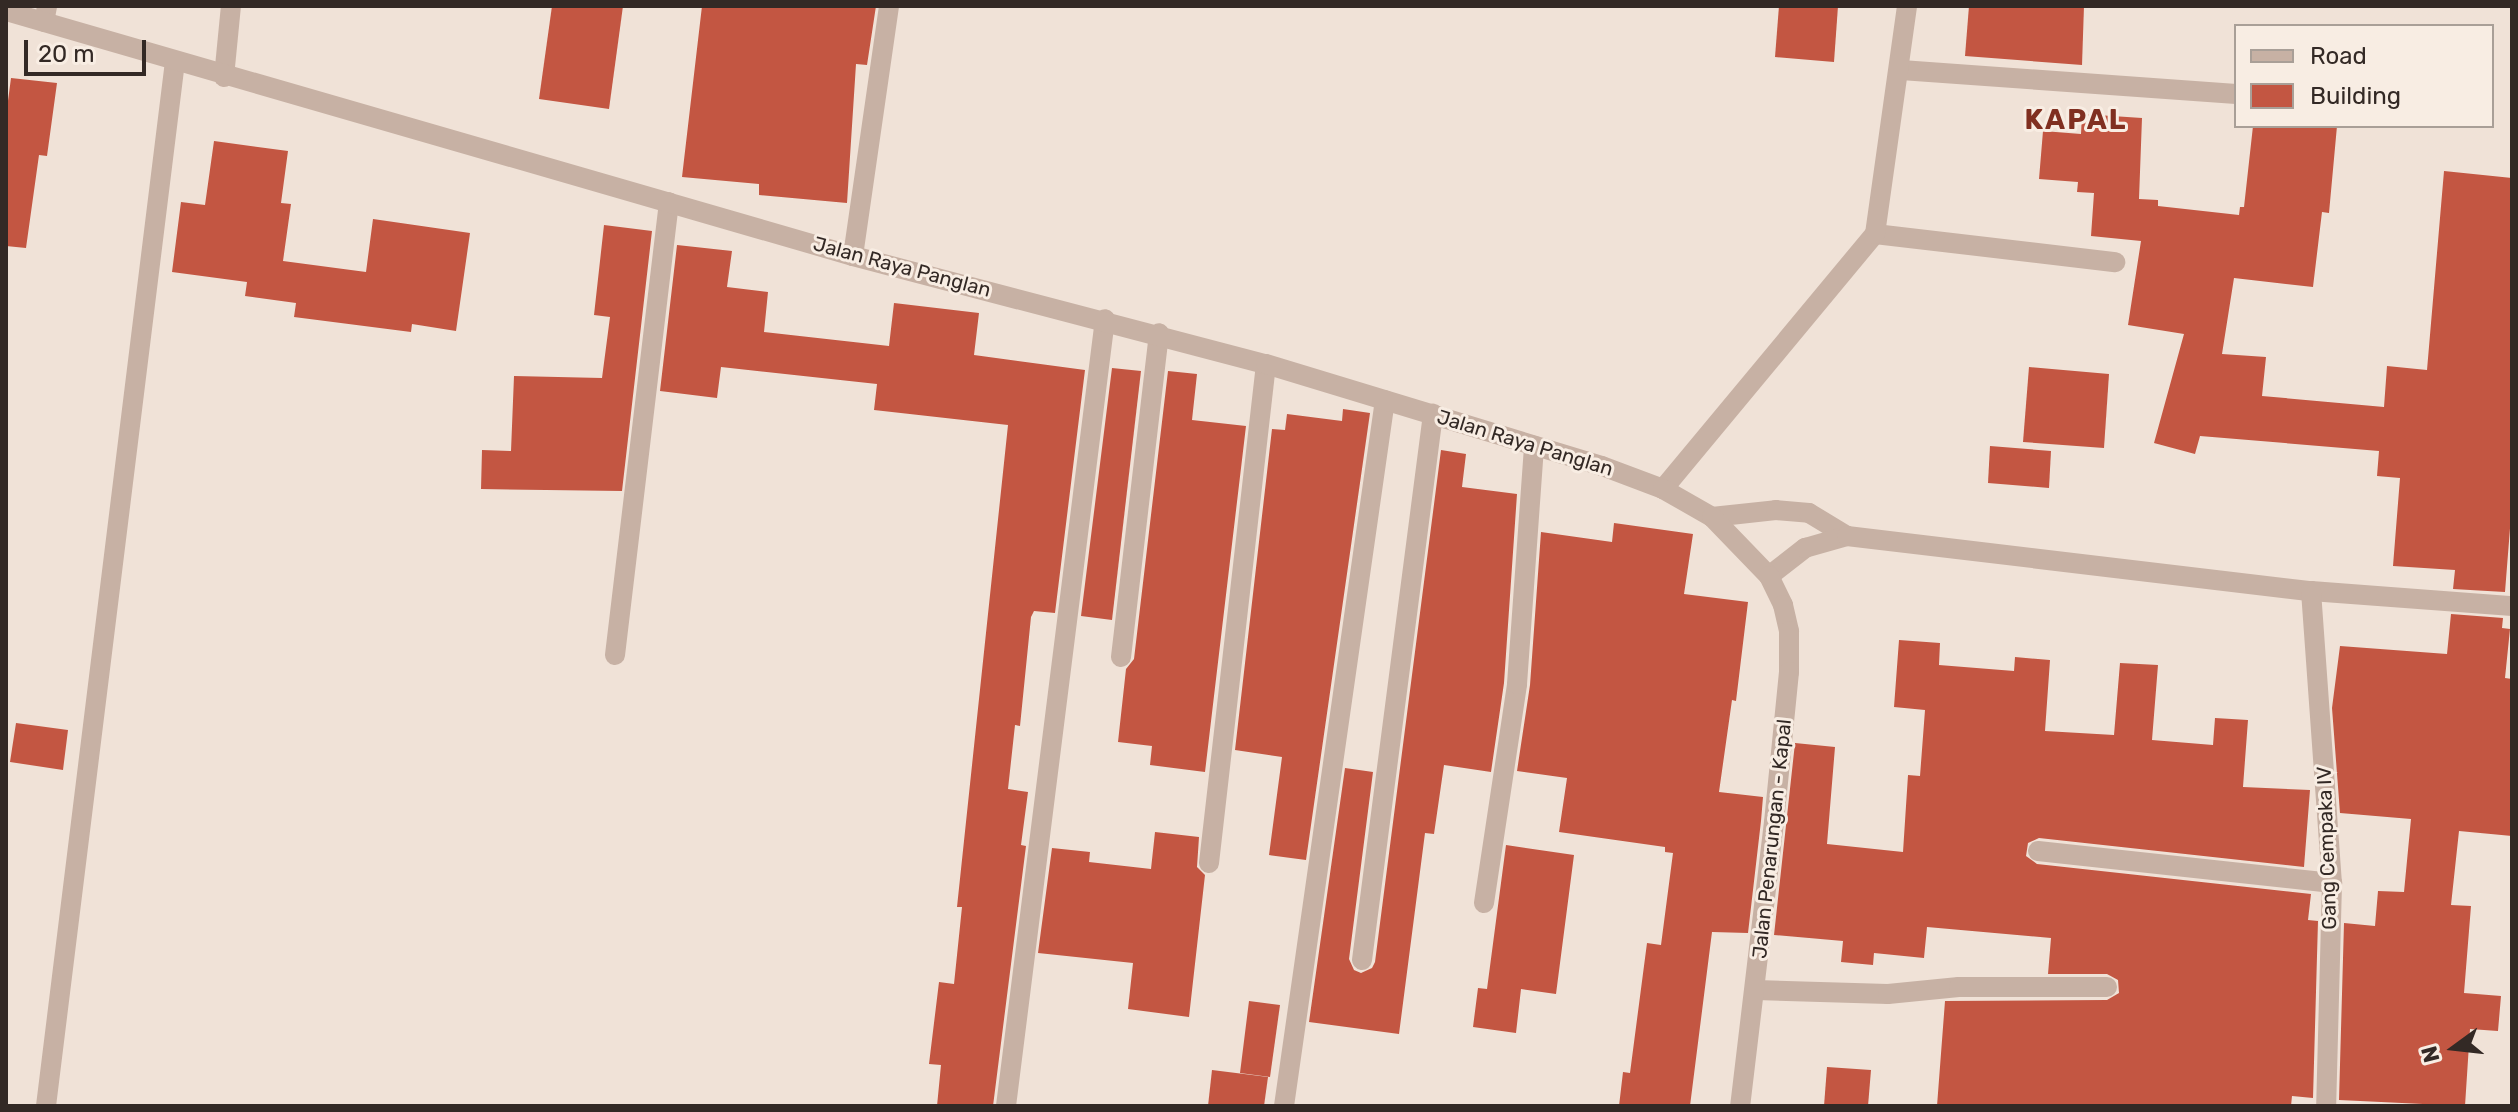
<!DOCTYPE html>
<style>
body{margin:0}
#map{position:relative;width:2518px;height:1112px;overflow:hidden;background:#f0e2d7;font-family:Rubik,sans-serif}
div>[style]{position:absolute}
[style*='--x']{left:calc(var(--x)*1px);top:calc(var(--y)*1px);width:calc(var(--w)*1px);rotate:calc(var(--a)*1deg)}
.building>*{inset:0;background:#c35642}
.service>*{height:20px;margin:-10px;padding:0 10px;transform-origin:10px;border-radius:10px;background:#c7b1a4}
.minor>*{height:20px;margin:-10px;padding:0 10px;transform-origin:10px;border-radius:10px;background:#c7b1a4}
.tertiary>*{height:20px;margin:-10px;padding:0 10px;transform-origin:10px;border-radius:10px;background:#c7b1a4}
span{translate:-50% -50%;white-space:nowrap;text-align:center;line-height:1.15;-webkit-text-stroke:6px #f8ede3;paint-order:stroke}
.street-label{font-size:20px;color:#332925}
.district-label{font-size:28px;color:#802f20;font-weight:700;letter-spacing:2px}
.frame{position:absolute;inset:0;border:8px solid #332925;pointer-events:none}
.legend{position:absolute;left:2234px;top:24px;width:260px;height:104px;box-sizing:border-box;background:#f8ede3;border:2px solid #a99f97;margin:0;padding:10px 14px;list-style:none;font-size:24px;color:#332925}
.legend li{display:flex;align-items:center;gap:16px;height:40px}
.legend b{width:40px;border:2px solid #a99f97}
.north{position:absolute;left:2414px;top:1008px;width:80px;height:80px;-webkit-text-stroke:6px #f8ede3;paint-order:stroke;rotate:255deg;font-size:22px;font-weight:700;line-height:32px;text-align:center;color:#332925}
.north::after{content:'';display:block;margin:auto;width:28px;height:36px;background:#332925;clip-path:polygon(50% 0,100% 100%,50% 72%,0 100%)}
.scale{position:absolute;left:24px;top:40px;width:122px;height:36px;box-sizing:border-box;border:4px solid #332925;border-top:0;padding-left:10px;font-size:24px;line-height:28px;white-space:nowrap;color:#332925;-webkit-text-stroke:6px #f8ede3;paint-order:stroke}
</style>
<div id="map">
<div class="building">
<div style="clip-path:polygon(552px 6px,623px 6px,609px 109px,539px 99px)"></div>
<div style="clip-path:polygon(702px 6px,876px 6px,867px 65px,856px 64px,847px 203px,759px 195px,759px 184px,682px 177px)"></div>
<div style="clip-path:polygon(1779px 6px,1838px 6px,1834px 62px,1775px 57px)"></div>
<div style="clip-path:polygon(1969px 6px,2084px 6px,2082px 65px,1965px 56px)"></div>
<div style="clip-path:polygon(11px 78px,57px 83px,47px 156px,39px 155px,26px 248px,6px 246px,6px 116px)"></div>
<div style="clip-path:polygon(2082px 114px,2142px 118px,2139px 199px,2158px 200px,2158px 206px,2239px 215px,2240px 207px,2244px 207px,2253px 126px,2337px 126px,2329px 213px,2322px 212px,2313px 287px,2234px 278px,2222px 354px,2266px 357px,2262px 396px,2384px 407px,2387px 366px,2427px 370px,2444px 171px,2512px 178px,2512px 503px,2505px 592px,2453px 589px,2455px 570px,2393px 566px,2400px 478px,2377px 476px,2379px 451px,2200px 436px,2195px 454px,2154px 443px,2184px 334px,2128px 325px,2141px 241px,2091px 236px,2094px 193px,2077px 192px,2078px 182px,2039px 179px,2043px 131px,2081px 134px)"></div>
<div style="clip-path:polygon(214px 141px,288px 151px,281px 203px,291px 204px,283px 261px,366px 272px,373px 219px,470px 233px,456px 331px,412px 324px,411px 332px,294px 317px,296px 303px,245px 296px,247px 282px,172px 272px,181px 202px,205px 205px)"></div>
<div style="clip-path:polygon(604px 225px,652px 231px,622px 491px,481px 489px,482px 450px,511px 451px,514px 376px,602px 378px,610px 317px,594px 315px)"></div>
<div style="clip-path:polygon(677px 245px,732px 251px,727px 287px,768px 292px,764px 332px,889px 346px,894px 303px,979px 313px,974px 355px,1085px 370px,1055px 613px,1034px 611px,1031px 617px,1020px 726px,1015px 725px,1008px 789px,1028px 792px,1021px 845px,1026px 846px,993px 1106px,937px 1106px,941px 1065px,929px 1064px,939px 982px,954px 984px,962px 907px,957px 907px,1008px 425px,874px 410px,877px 384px,721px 367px,717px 398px,660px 391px)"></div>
<div style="clip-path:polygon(2029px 367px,2109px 374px,2104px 448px,2023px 442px)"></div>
<div style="clip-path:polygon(1112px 368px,1141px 371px,1112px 620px,1081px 616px)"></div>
<div style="clip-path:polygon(1168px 371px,1197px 374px,1192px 420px,1246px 426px,1205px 772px,1150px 765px,1152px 746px,1118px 742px,1126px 669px,1134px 659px)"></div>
<div style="clip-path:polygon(1343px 409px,1370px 413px,1306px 860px,1269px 855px,1282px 757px,1235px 750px,1272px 429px,1285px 430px,1287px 414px,1342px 421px)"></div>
<div style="clip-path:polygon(1990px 446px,2051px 451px,2049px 488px,1988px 483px)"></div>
<div style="clip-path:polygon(1441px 450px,1466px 454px,1462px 487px,1517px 494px,1504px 683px,1491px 772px,1444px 765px,1434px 834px,1425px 833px,1399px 1034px,1309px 1022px,1345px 768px,1373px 772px,1349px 959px,1354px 970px,1361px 973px,1372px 968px,1375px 962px)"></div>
<div style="clip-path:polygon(1614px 523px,1693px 534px,1684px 594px,1748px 602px,1736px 701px,1732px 700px,1719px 792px,1763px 797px,1761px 821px,1748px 933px,1712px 932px,1690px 1106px,1619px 1106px,1623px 1072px,1630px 1073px,1647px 943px,1661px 945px,1673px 853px,1665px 852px,1665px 847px,1559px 832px,1567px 778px,1517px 771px,1530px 685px,1541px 532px,1612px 542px)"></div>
<div style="clip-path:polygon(2451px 614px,2503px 618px,2502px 628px,2510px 629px,2505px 678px,2512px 679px,2512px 836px,2459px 831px,2451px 905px,2471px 906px,2464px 993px,2501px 996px,2498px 1031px,2470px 1029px,2465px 1106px,2339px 1100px,2344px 923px,2375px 926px,2378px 891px,2404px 892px,2411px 819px,2340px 813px,2332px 708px,2340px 646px,2447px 654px)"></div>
<div style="clip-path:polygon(1899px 640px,1940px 643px,1939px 665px,2014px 671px,2015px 657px,2050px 660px,2045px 731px,2114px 735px,2120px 663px,2158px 665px,2152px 740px,2213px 745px,2215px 718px,2248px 720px,2243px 787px,2310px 790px,2304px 867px,2039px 838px,2028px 843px,2026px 856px,2037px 864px,2311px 894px,2308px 920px,2318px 921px,2313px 1098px,2292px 1096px,2291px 1106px,1937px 1106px,1945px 1001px,2107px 1000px,2119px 993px,2118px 980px,2107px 974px,2048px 974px,2051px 938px,1927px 927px,1924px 958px,1874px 953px,1873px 965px,1841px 962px,1843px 941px,1774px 935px,1795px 743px,1835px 747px,1827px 844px,1903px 852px,1908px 775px,1920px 776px,1925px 710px,1894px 707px)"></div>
<div style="clip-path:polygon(16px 723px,68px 730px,63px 770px,10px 762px)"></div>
<div style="clip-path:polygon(1155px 832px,1199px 837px,1197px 867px,1205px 875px,1189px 1017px,1128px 1009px,1133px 963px,1038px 953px,1052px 848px,1090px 852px,1089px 862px,1151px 869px)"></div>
<div style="clip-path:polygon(1506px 845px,1574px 855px,1556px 994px,1521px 989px,1516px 1033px,1473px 1027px,1478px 988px,1487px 989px)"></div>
<div style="clip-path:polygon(1249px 1001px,1280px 1005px,1270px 1077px,1240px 1073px)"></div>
<div style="clip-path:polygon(1827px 1067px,1871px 1070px,1868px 1106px,1824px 1106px)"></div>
<div style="clip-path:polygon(1212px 1070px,1268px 1077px,1264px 1106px,1208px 1106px)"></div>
</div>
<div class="service">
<div style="--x:1362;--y:960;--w:551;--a:-82.59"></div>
</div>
<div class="minor">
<div style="--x:44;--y:22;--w:16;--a:-79"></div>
<div style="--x:1901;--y:70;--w:336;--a:4.1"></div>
<div style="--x:224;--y:77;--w:71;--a:-84.4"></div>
<div style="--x:1875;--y:234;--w:242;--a:6.7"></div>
<div style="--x:853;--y:256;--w:253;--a:-81.8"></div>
<div style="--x:1663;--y:489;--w:332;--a:-50.3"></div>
<div style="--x:1875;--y:234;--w:230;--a:-82"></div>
<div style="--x:1712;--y:517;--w:64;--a:-6.2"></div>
<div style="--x:1776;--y:510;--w:33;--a:5"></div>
<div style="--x:1809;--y:513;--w:44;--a:31.2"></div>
<div style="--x:1769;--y:576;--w:46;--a:-37.9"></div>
<div style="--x:1805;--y:548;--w:44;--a:-15.9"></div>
<div style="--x:1847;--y:536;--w:467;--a:6.8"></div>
<div style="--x:2311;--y:591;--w:202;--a:4.3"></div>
<div style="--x:2311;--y:591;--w:293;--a:85.9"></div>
<div style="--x:2332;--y:883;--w:223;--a:91.5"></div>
<div style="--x:615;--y:655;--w:456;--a:-83.2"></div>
<div style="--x:1121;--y:657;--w:326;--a:-83.3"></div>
<div style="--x:2038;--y:851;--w:296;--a:6.2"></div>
<div style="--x:1209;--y:863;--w:502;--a:-83.48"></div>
<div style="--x:1484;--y:903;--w:221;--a:-81.4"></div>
<div style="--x:1517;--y:684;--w:239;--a:-85.9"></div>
<div style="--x:1756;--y:990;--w:132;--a:1.7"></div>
<div style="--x:1888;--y:994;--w:71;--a:-5.6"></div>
<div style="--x:1959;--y:987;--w:148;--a:0"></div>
<div style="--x:46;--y:1106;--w:1053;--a:-82.96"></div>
<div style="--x:1006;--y:1106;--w:793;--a:-82.83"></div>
<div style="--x:1284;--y:1106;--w:713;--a:-81.86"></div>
</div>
<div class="tertiary">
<div style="--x:6;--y:11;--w:882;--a:16.13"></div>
<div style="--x:853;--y:256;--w:427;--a:14.7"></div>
<div style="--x:1266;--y:364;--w:351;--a:16.9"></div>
<div style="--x:1602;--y:466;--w:65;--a:20.7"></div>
<div style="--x:1663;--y:489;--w:56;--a:29.7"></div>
<div style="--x:1712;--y:517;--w:82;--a:46"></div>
<div style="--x:1769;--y:576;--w:32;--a:64"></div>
<div style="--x:1783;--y:605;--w:27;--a:77"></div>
<div style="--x:1789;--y:631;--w:41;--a:90"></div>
<div style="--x:1789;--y:672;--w:151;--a:95.7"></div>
<div style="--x:1774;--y:822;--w:286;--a:96.8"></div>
</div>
<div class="street-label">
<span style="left:902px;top:267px;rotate:15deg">Jalan Raya Panglan</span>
<span style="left:1525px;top:443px;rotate:17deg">Jalan Raya Panglan</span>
<span style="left:1772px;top:839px;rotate:-84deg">Jalan Penarungan - Kapal</span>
<span style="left:2327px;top:848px;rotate:-92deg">Gang Cempaka IV</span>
</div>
<div class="district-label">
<span style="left:2076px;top:120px">KAPAL</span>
</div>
<div class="frame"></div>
<ul class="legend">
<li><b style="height:10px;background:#c7b1a4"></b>Road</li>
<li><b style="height:22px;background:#c35642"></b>Building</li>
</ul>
<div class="north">N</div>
<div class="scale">20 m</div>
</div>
